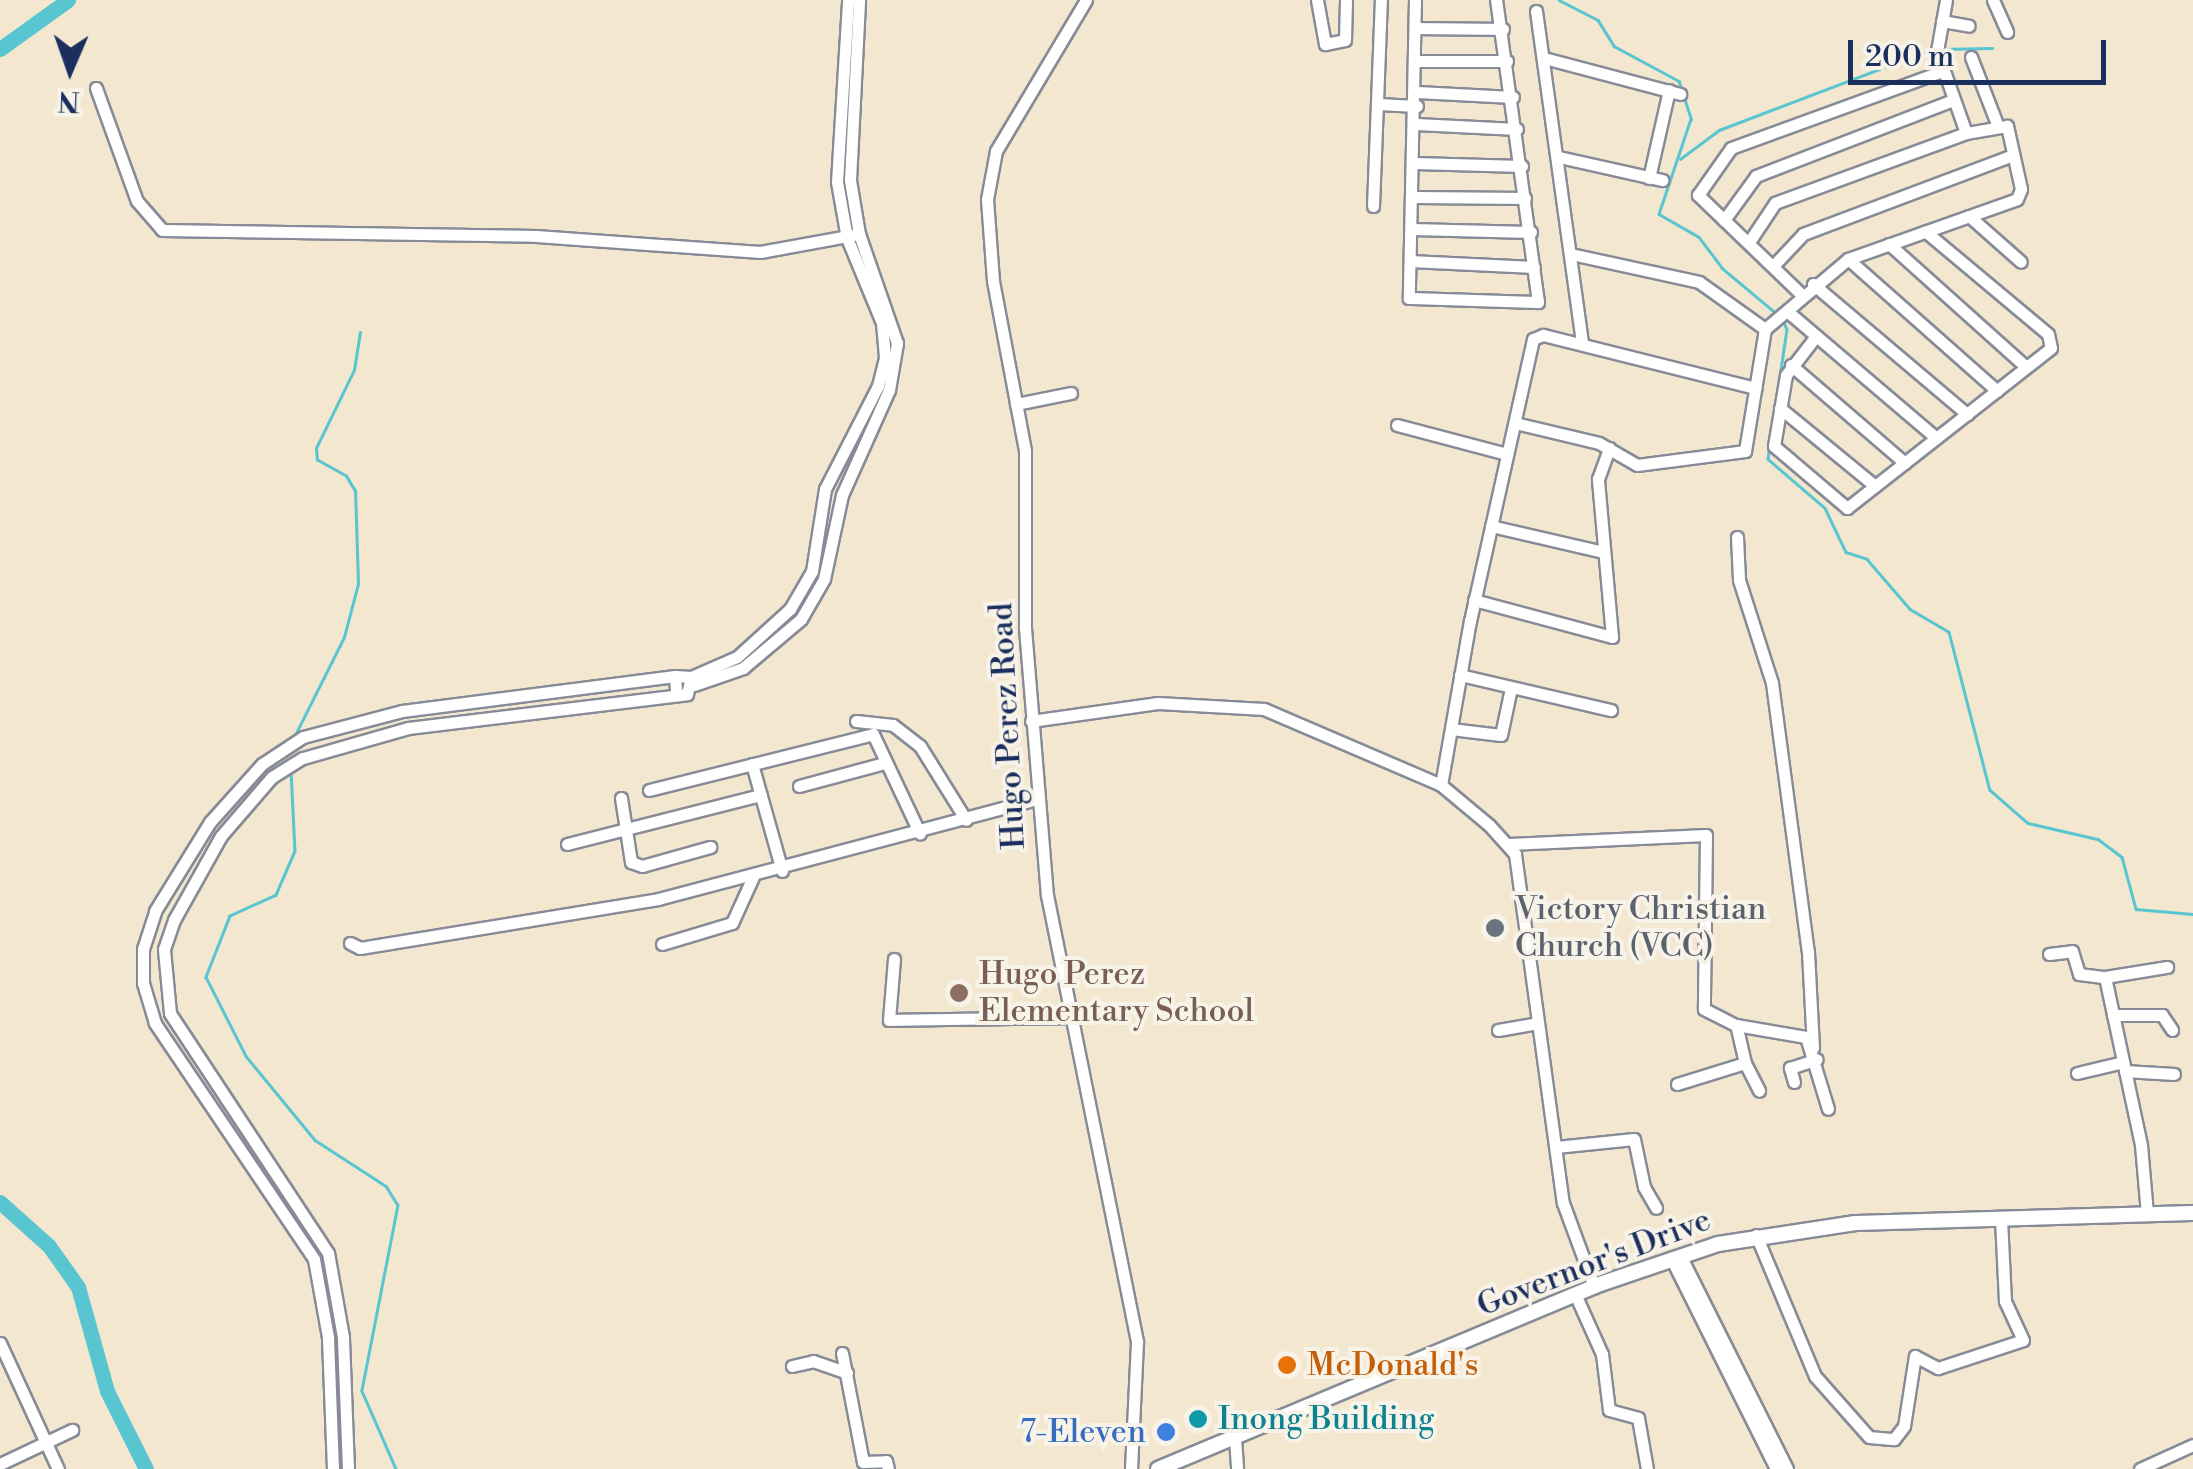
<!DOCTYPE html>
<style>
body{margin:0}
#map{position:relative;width:2193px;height:1469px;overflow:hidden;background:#f3e7d0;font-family:"Libre Bodoni",serif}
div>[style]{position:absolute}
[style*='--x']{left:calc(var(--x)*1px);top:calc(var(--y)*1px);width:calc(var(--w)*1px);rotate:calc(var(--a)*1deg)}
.stream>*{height:2.5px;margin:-1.25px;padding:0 1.25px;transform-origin:1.25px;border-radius:1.25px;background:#58c5d0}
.river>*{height:15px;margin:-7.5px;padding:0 7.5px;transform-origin:7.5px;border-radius:7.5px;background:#58c5d0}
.roads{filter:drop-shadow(2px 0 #878b97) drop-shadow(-2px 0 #878b97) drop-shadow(0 2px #878b97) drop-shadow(0 -2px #878b97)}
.minor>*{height:11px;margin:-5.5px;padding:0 5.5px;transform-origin:5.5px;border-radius:5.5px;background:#fff}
.major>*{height:14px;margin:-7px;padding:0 7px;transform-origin:7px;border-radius:7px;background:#fff}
.dots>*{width:28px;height:28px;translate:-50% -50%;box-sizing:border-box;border:5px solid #f7f3e8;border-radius:50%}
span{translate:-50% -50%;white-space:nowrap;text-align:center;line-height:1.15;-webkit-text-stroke:8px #f7f3e8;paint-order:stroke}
.street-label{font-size:32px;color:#1b2f5e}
.worship-label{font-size:32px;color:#5b616d}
.left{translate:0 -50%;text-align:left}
.education-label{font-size:32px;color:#785e54}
.food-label{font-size:32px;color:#c56008}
.culture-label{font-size:32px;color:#0d838f}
.shop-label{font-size:32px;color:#366cbe}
.right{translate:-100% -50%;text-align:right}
.north{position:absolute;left:20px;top:20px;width:100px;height:100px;-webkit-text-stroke:8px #f7f3e8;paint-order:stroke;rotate:182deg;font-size:28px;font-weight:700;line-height:40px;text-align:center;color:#1b2f5e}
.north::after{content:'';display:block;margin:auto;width:35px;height:45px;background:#1b2f5e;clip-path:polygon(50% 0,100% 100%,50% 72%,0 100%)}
.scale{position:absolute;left:1848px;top:40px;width:258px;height:45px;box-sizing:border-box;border:5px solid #1b2f5e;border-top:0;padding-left:12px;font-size:30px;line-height:35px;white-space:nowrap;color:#1b2f5e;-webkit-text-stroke:8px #f7f3e8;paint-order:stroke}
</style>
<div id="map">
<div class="stream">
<div style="--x:1559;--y:0;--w:44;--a:27.1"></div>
<div style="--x:1598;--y:20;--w:31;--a:58"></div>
<div style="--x:1614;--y:46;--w:74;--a:28.3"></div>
<div style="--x:1679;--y:81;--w:40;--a:72"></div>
<div style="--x:1691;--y:119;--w:100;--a:108.6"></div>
<div style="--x:1659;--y:214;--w:46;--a:29.9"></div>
<div style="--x:1699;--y:237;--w:39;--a:53"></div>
<div style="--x:1722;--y:268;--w:70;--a:39.8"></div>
<div style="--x:1940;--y:49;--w:52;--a:-1.1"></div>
<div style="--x:1680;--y:159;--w:49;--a:-36.6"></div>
<div style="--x:1719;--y:130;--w:228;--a:-20.8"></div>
<div style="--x:1782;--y:318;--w:12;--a:66"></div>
<div style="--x:1787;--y:329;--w:131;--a:98.3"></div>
<div style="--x:1768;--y:459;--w:75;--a:40.7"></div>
<div style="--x:1825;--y:508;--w:49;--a:64.5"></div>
<div style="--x:1846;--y:552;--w:22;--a:18"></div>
<div style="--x:1867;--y:559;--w:66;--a:49.3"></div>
<div style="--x:1910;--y:609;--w:45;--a:30.5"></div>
<div style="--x:1949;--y:632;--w:163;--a:75.5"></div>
<div style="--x:1990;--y:790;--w:50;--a:41"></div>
<div style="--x:2028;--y:823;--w:72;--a:12.9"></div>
<div style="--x:2098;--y:839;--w:30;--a:37"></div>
<div style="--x:2122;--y:857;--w:54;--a:74.9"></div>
<div style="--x:2136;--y:909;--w:57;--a:5"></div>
<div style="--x:294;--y:737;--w:112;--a:-63.4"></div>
<div style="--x:344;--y:637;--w:55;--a:-75.2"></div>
<div style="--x:358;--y:584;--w:93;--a:-91.8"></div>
<div style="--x:355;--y:491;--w:17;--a:-121"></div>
<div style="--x:346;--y:476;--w:33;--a:-151"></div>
<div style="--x:317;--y:460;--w:12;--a:-95"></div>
<div style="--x:316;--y:448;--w:87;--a:-64"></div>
<div style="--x:354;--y:370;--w:38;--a:-81"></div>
<div style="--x:291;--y:770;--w:81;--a:87.2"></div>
<div style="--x:295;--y:851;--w:48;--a:113.4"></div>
<div style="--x:276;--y:895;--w:51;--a:155.5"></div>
<div style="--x:230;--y:916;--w:66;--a:111.5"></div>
<div style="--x:206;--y:977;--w:89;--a:63.1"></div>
<div style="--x:246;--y:1056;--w:109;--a:50.6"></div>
<div style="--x:315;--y:1140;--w:85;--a:32.9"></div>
<div style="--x:386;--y:1186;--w:22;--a:58"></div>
<div style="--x:398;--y:1205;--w:189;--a:101"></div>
<div style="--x:362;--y:1391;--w:85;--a:66.4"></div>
</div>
<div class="river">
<div style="--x:0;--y:49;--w:84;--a:-35.8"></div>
<div style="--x:0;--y:1202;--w:66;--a:41.9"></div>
<div style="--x:49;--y:1246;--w:50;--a:54.7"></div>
<div style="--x:78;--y:1287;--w:108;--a:74.4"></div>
<div style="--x:107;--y:1391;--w:87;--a:63.4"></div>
</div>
<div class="roads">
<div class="minor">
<div style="--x:1086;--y:0;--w:176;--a:120.8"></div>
<div style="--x:996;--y:151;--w:49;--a:100.6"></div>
<div style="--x:987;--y:199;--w:82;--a:85.8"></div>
<div style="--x:993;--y:281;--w:173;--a:79.3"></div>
<div style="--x:1025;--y:451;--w:177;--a:90"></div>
<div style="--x:1025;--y:628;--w:268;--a:85.3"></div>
<div style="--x:1047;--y:895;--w:456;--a:78.6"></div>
<div style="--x:1137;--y:1342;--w:127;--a:92.7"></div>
<div style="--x:1317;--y:0;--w:45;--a:79.7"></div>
<div style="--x:1325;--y:44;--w:20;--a:-11"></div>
<div style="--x:1345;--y:40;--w:40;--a:-88.6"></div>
<div style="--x:1415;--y:0;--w:298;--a:91.2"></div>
<div style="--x:1409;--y:298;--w:129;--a:1.8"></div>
<div style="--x:1538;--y:302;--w:305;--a:-97.9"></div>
<div style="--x:1946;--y:0;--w:52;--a:100"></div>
<div style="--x:1937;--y:51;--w:87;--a:70.5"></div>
<div style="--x:1993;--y:0;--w:35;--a:66"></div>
<div style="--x:1536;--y:11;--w:336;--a:82.1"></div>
<div style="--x:1942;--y:21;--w:27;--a:10"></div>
<div style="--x:1418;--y:28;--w:85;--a:0.7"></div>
<div style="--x:1971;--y:57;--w:72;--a:68.8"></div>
<div style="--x:1544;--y:58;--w:141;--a:14.8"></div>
<div style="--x:1417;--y:61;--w:90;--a:0"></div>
<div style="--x:96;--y:88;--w:120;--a:70.1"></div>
<div style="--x:137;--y:201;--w:38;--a:49"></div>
<div style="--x:162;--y:230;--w:374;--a:0.9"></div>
<div style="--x:536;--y:236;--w:225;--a:4.1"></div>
<div style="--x:760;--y:252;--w:101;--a:-10.3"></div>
<div style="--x:1417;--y:92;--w:96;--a:3"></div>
<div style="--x:1378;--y:104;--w:39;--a:3"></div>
<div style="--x:1416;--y:124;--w:101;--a:2.8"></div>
<div style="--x:1559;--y:157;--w:106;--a:12.6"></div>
<div style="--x:1415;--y:163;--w:107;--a:1.6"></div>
<div style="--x:1649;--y:178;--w:90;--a:-77.2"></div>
<div style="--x:1415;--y:197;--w:110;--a:0.5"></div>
<div style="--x:1373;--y:206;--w:206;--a:-87.8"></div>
<div style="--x:1969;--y:216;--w:69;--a:41.5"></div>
<div style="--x:1724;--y:220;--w:54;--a:-54"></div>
<div style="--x:1756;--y:176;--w:211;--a:-21.1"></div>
<div style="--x:1412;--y:229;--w:119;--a:1.4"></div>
<div style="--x:1889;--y:244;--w:184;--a:41.9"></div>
<div style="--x:1571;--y:254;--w:131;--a:12.3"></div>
<div style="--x:1699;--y:282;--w:81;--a:35.5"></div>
<div style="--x:1765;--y:329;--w:109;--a:-40.1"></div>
<div style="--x:1848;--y:259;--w:179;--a:-19.5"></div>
<div style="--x:2017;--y:199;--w:11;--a:-68"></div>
<div style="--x:2021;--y:189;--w:65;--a:-102.5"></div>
<div style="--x:2007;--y:126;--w:42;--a:170.3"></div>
<div style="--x:1966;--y:133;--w:203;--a:159.9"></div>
<div style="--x:1775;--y:203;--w:47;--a:123.7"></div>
<div style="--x:1848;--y:259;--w:199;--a:41.5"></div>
<div style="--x:1410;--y:261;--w:124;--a:2.8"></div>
<div style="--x:1773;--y:266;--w:44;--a:-46.8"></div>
<div style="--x:1803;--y:234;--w:224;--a:-20.6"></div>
<div style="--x:1813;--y:284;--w:202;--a:40.2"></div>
<div style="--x:1803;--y:296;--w:146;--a:-136.1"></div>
<div style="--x:1698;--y:195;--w:57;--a:-54.9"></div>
<div style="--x:1731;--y:148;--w:225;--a:-20"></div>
<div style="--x:1787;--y:311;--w:196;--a:40.4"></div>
<div style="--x:1816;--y:336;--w:49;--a:127.6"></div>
<div style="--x:1786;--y:375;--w:72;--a:99.6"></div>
<div style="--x:1774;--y:446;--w:96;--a:40.3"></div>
<div style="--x:1847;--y:508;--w:259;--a:-38.1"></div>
<div style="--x:2051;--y:348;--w:14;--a:-102"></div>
<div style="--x:2048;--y:334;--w:160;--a:-140.1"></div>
<div style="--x:1791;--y:365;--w:150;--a:40.7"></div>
<div style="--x:1016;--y:404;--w:56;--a:-11.3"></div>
<div style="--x:1780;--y:408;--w:123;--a:39.4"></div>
<div style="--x:1515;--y:423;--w:86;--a:13.4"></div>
<div style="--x:1599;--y:443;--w:44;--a:30.1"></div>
<div style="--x:1637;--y:465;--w:109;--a:-7.4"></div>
<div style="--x:1745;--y:451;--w:124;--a:-80.7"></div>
<div style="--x:1397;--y:425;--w:114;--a:14.8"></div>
<div style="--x:1491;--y:526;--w:116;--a:13"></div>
<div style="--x:1737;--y:537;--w:43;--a:87.3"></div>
<div style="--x:1739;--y:580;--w:108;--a:72.2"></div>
<div style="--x:1772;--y:683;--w:271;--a:82.4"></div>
<div style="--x:1808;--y:952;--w:96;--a:87"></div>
<div style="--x:1474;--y:600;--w:143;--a:15"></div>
<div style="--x:1612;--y:637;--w:159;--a:-95.1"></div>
<div style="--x:1598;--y:479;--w:33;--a:-70"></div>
<div style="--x:1460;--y:675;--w:155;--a:13.1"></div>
<div style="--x:691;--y:677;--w:50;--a:-23.5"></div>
<div style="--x:737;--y:657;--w:72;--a:-42.2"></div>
<div style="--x:790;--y:609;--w:44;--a:-59.9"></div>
<div style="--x:812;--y:571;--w:83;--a:-81"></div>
<div style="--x:825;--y:489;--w:116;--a:-62.8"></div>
<div style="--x:878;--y:386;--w:30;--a:-76"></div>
<div style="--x:885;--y:357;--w:34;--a:-95"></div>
<div style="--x:882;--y:323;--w:92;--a:-112.4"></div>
<div style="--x:847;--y:238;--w:57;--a:-100.1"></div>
<div style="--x:837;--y:182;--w:182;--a:-86.5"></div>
<div style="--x:694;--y:685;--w:52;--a:-19.1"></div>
<div style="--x:743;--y:668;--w:76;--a:-40.2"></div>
<div style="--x:801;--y:619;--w:46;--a:-60.1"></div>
<div style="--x:824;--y:579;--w:86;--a:-77.9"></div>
<div style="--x:842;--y:495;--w:115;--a:-65.9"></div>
<div style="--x:889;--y:390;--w:48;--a:-80.3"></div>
<div style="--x:897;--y:343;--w:115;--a:-109.2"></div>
<div style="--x:859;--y:234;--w:55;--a:-99.5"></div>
<div style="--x:850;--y:180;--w:180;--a:-87.1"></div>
<div style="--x:856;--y:721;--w:37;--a:6"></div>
<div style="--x:893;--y:725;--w:34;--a:38"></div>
<div style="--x:920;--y:746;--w:87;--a:58.1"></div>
<div style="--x:1031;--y:721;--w:128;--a:-8.1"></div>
<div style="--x:1158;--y:703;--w:106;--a:3.2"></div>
<div style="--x:1264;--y:709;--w:193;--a:23.2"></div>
<div style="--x:1441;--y:785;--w:62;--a:39.8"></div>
<div style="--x:1489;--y:825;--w:39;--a:48"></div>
<div style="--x:1515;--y:854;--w:352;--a:82.2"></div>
<div style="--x:1563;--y:1203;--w:90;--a:69.7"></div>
<div style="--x:1451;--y:729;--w:50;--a:6.8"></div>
<div style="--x:1501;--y:735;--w:48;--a:-78"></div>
<div style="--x:752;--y:764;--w:111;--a:74.3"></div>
<div style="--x:1441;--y:785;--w:167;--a:-80"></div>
<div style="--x:1470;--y:621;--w:289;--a:-77.4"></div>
<div style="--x:1533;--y:339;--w:11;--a:-22"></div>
<div style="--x:1543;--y:335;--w:219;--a:14"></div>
<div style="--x:799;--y:786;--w:88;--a:-15.1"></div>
<div style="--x:649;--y:790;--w:231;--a:-14"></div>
<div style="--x:873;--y:734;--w:110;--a:64.8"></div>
<div style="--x:621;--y:798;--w:65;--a:81.1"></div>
<div style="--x:631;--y:862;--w:12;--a:20"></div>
<div style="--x:642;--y:866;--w:71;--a:-15.6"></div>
<div style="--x:567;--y:844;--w:200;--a:-14.2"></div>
<div style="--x:1509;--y:844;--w:197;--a:-2.6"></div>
<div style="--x:1706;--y:835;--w:174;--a:90.7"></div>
<div style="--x:1704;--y:1009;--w:36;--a:27"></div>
<div style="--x:1736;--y:1025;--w:71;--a:9.7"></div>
<div style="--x:1806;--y:1037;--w:75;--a:73"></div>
<div style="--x:350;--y:943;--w:11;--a:27"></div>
<div style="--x:360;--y:948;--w:302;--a:-9.3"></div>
<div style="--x:658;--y:899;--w:392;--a:-14.8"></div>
<div style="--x:662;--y:944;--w:73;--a:-16.7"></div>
<div style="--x:732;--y:923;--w:51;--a:-65.5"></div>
<div style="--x:2049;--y:954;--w:23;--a:-7"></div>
<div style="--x:2072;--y:951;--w:24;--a:73"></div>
<div style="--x:2079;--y:974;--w:26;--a:7"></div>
<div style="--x:2105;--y:977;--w:172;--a:77.9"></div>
<div style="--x:2141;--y:1145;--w:69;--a:85"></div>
<div style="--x:894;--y:959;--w:61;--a:94.7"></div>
<div style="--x:889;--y:1020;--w:182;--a:-0.9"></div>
<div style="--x:2105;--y:977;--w:63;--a:-9.2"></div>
<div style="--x:2113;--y:1015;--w:49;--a:0"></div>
<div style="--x:2162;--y:1015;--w:18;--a:56"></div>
<div style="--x:1498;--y:1030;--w:40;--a:-10"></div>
<div style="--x:1745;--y:1063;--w:31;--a:63"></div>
<div style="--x:2125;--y:1071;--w:49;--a:3.5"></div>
<div style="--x:2077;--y:1073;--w:47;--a:-13.4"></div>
<div style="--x:1794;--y:1082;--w:15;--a:-106"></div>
<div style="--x:1790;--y:1068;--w:28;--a:-18"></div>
<div style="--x:1677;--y:1084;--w:71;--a:-17.2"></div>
<div style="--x:1745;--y:1063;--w:39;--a:-103"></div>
<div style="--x:1556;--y:1147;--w:78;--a:-5.9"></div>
<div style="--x:1634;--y:1139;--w:49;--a:78.2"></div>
<div style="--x:1644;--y:1187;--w:24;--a:60"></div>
<div style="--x:1756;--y:1235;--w:153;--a:67.3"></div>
<div style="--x:1815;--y:1376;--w:81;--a:48.5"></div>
<div style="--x:1869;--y:1437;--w:25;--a:5"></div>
<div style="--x:1894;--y:1439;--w:16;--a:-52"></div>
<div style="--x:1904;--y:1426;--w:71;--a:-81.1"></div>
<div style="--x:1915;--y:1356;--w:26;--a:28"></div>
<div style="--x:1938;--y:1368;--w:89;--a:-18.2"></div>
<div style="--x:2023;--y:1340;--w:43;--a:-114.8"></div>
<div style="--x:2005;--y:1301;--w:83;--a:-92.8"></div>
<div style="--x:1680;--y:1255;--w:239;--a:63.4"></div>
<div style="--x:1671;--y:1258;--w:236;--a:63.5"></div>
<div style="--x:1575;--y:1294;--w:66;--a:65.8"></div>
<div style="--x:1602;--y:1354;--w:56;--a:82.9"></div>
<div style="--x:1609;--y:1410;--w:30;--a:15"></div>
<div style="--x:1638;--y:1418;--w:52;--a:80"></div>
<div style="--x:0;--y:1343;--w:139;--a:65.3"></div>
<div style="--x:842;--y:1353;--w:111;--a:79.1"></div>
<div style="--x:863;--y:1462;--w:23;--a:-2"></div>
<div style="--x:886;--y:1461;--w:8;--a:76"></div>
<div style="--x:792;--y:1366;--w:22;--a:-13"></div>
<div style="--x:813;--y:1361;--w:36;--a:19"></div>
<div style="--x:1235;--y:1438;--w:31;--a:86"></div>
<div style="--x:0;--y:1464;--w:80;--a:-25.3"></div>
<div style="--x:333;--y:1469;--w:132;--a:-92.2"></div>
<div style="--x:328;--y:1337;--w:79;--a:-100.2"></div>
<div style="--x:314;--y:1259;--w:285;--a:-124"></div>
<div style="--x:155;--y:1023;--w:42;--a:-106.7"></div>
<div style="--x:143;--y:983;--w:34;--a:-90"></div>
<div style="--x:143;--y:949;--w:40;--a:-72"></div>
<div style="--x:155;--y:911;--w:105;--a:-58.3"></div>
<div style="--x:210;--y:822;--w:78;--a:-48.1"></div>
<div style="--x:262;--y:764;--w:49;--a:-33.4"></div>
<div style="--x:303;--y:737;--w:102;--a:-14.7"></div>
<div style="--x:402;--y:711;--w:275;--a:-7.3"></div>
<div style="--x:348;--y:1469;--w:132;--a:-92.2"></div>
<div style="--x:343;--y:1337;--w:85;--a:-100.1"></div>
<div style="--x:328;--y:1253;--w:287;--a:-123.4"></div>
<div style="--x:170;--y:1013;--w:64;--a:-95.4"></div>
<div style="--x:164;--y:949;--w:31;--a:-71"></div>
<div style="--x:174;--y:920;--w:96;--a:-60.8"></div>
<div style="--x:221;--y:836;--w:78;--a:-49.2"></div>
<div style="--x:272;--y:777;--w:36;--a:-32"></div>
<div style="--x:303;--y:758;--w:109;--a:-15.9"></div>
<div style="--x:408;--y:728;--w:281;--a:-6.9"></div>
<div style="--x:687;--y:694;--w:17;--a:-77"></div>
<div style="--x:691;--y:677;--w:16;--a:-176"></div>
<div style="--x:675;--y:676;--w:16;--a:86"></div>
<div style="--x:2140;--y:1469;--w:58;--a:-24.4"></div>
</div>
<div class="major">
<div style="--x:1158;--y:1469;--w:479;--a:-22.7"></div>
<div style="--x:1600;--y:1284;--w:125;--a:-18.7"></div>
<div style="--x:1718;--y:1244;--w:139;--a:-8.7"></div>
<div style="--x:1855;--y:1223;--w:338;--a:-1.7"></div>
</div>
</div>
<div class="dots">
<div style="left:1495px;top:928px;background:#6b7280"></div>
<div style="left:959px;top:993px;background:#8d6e63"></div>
<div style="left:1287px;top:1365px;background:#e8710a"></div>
<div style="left:1198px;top:1419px;background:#0f9aa8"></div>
<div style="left:1166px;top:1432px;background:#3f7fe0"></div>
</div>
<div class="street-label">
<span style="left:1008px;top:726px;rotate:-93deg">Hugo Perez Road</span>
<span style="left:1594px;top:1263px;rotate:-21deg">Governor's Drive</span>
</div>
<div class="worship-label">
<span class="left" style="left:1515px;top:928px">Victory Christian<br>Church (VCC)</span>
</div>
<div class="education-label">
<span class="left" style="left:979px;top:993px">Hugo Perez<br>Elementary School</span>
</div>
<div class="food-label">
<span class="left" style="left:1307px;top:1365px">McDonald's</span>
</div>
<div class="culture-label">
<span class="left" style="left:1218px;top:1419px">Inong Building</span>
</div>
<div class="shop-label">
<span class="right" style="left:1146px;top:1432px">7-Eleven</span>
</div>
<div class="north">N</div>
<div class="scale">200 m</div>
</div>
